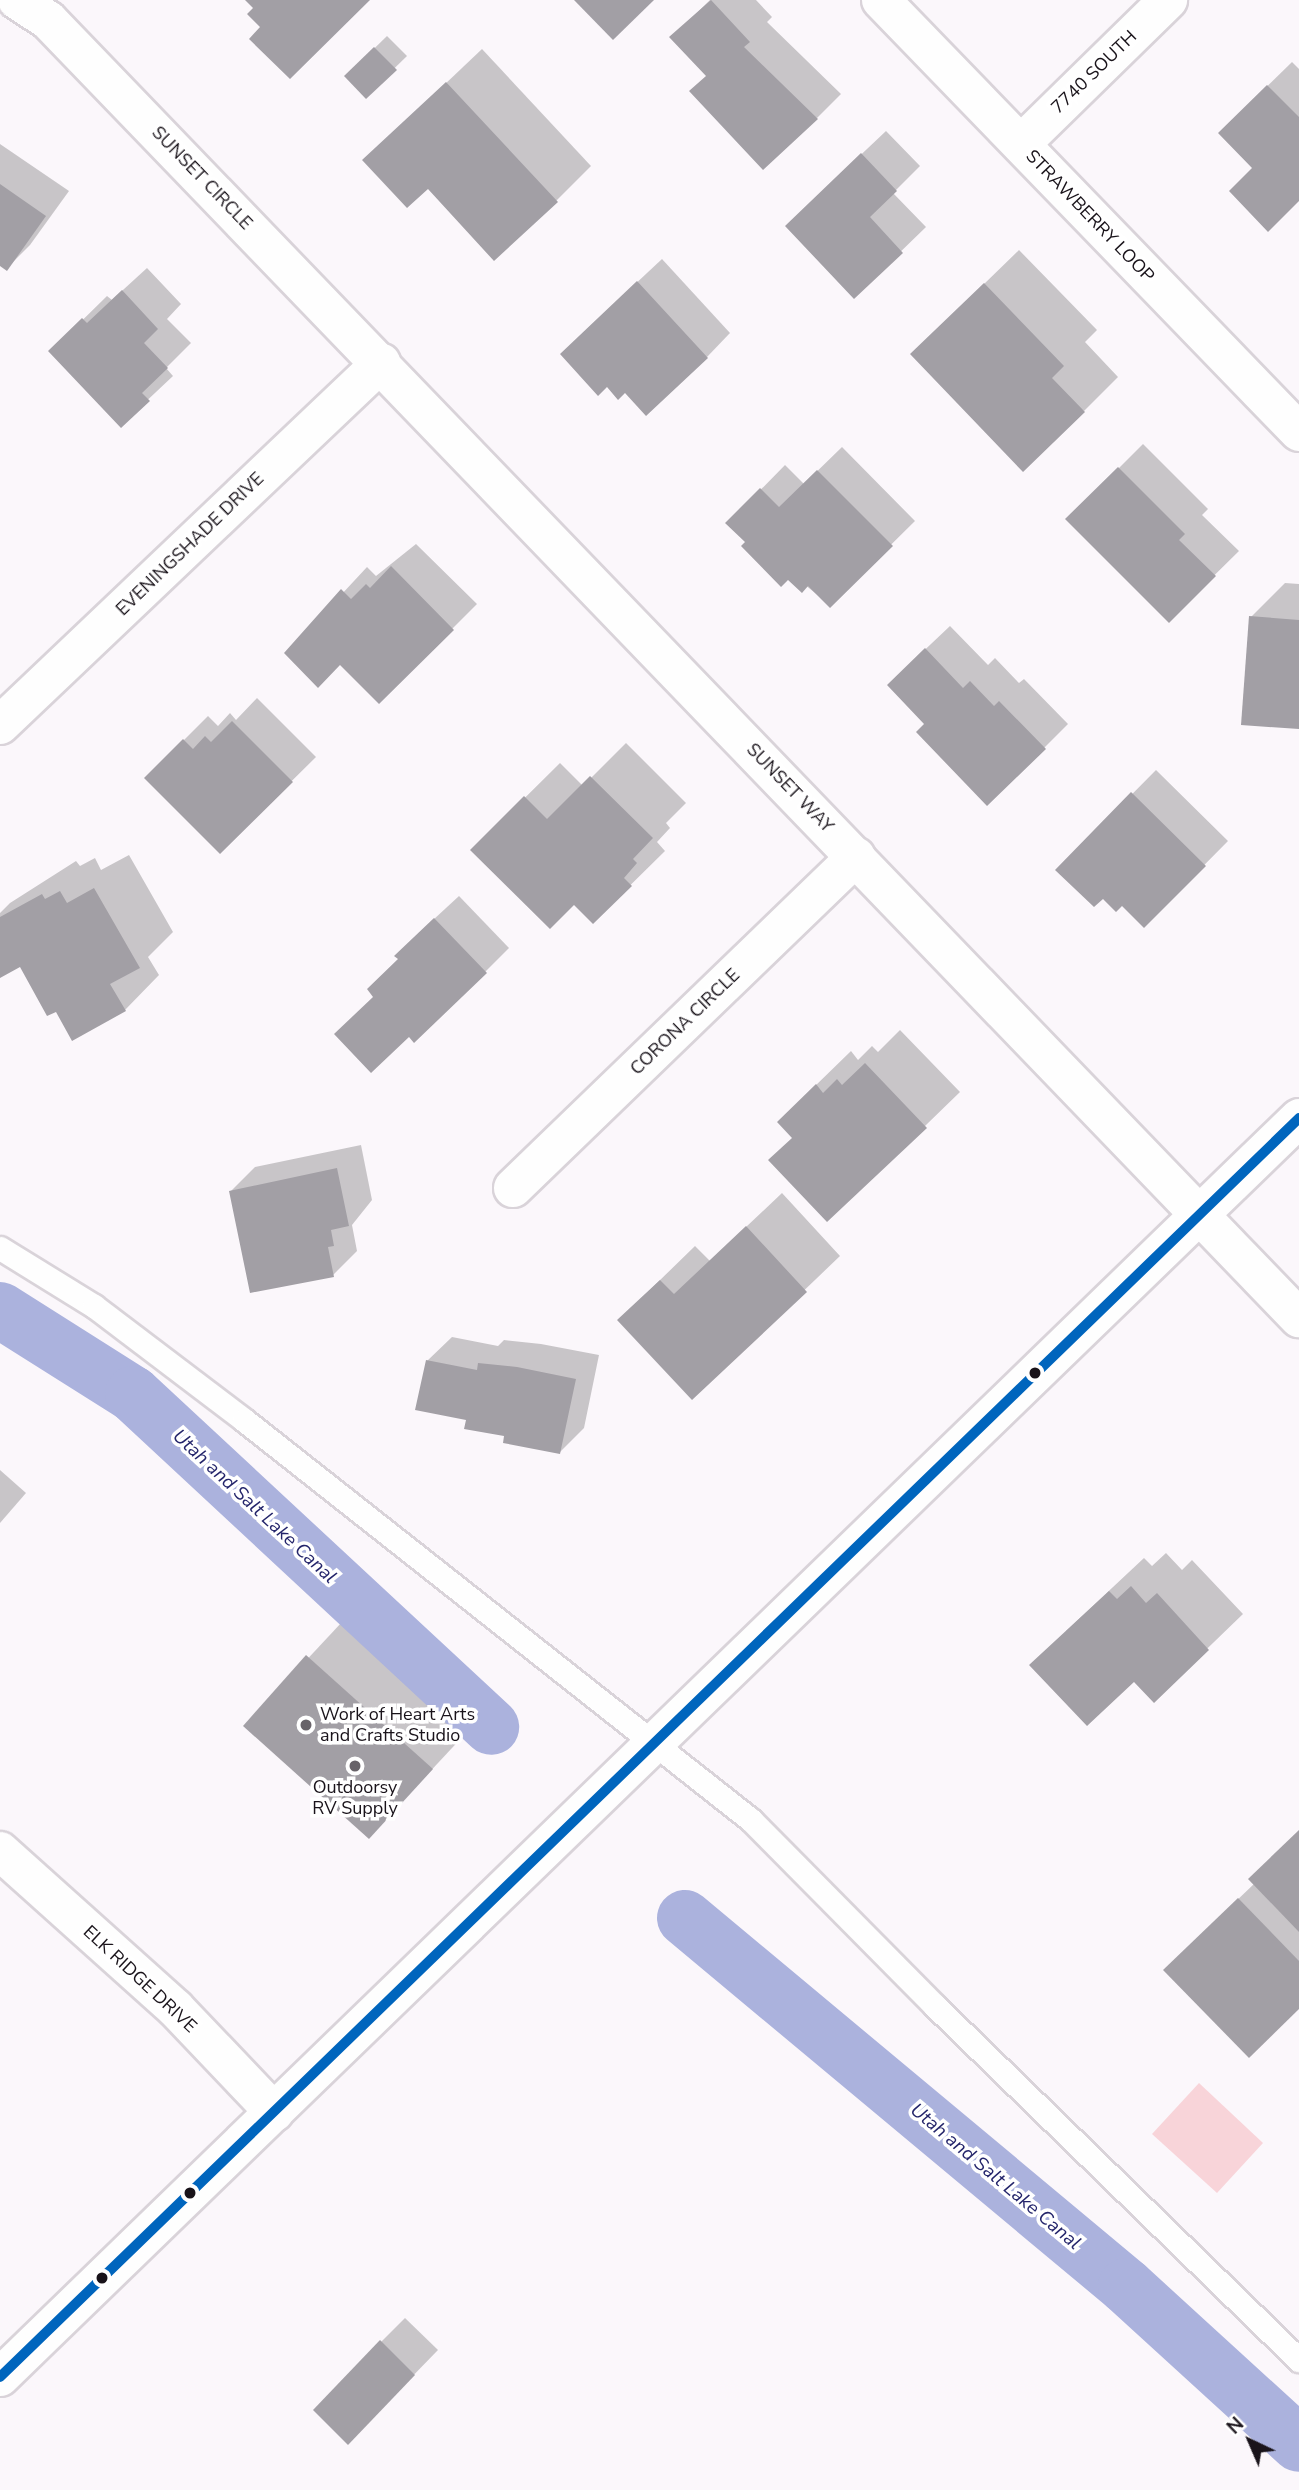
<!DOCTYPE html>
<style>
body{margin:0}
#map{position:relative;width:1299px;height:2490px;overflow:hidden;background:#fbf7fb;font-family:"Nunito Sans",sans-serif}
div>[style]{position:absolute}
[style*='--x']{left:calc(var(--x)*1px);top:calc(var(--y)*1px);width:calc(var(--w)*1px);rotate:calc(var(--a)*1deg)}
.green>*{inset:0;background:#f8d4d9}
.shadow>*{inset:0;background:#0003}
.canal>*{height:56px;margin:-28px;padding:0 28px;transform-origin:28px;border-radius:28px;background:#abb2dd}
.building>*{inset:0;background:#a29fa5}
.roads{filter:drop-shadow(2px 0 #d9d3d9) drop-shadow(-2px 0 #d9d3d9) drop-shadow(0 2px #d9d3d9) drop-shadow(0 -2px #d9d3d9)}
.lane>*{height:23px;margin:-11.5px;padding:0 11.5px;transform-origin:11.5px;border-radius:11.5px;background:#fefefe}
.street>*{height:38px;margin:-19px;padding:0 19px;transform-origin:19px;border-radius:19px;background:#fefefe}
.primary>*{height:38px;margin:-19px;padding:0 19px;transform-origin:19px;border-radius:19px;background:#fefefe}
.bus-1>*{height:10px;margin:-5px;padding:0 5px;transform-origin:5px;border-radius:5px;background:#0065bd}
.dots>*{width:19px;height:19px;translate:-50% -50%;box-sizing:border-box;border:4px solid #fff;border-radius:50%}
span{translate:-50% -50%;white-space:nowrap;text-align:center;line-height:1.15;-webkit-text-stroke:7px #fff;paint-order:stroke}
.street-label{font-size:18px;color:#19131a}
.poi-label{font-size:18px;color:#19131a}
.left{translate:0 -50%;text-align:left}
.water-label{font-size:19px;color:#24256b;font-style:italic}
.north{position:absolute;left:1215px;top:2406px;width:70px;height:70px;-webkit-text-stroke:5px #fff;paint-order:stroke;rotate:316deg;font-size:19px;font-weight:700;line-height:28px;text-align:center;color:#19131a}
.north::after{content:'';display:block;margin:auto;width:24px;height:32px;background:#19131a;clip-path:polygon(50% 0,100% 100%,50% 72%,0 100%)}
</style>
<div id="map">
<div class="green">
<div style="clip-path:polygon(1199px 2083px,1263px 2143px,1217px 2193px,1152px 2134px)"></div>
</div>
<div class="shadow">
<div style="clip-path:polygon(710px 0,756px 0,772px 17px,767px 22px,841px 94px,817px 118px,707px 75px,672px 37px)"></div>
<div style="clip-path:polygon(387px 36px,407px 56px,366px 96px,346px 76px)"></div>
<div style="clip-path:polygon(482px 49px,591px 166px,556px 201px,428px 187px,365px 160px)"></div>
<div style="clip-path:polygon(1292px 62px,1299px 69px,1299px 199px,1244px 109px)"></div>
<div style="clip-path:polygon(886px 131px,920px 166px,893px 193px,926px 227px,854px 297px,811px 202px)"></div>
<div style="clip-path:polygon(0 144px,69px 191px,30px 245px,6px 269px,0 264px)"></div>
<div style="clip-path:polygon(1019px 250px,1097px 330px,1085px 342px,1118px 377px,1084px 411px,947px 320px)"></div>
<div style="clip-path:polygon(662px 259px,730px 333px,707px 357px,586px 330px)"></div>
<div style="clip-path:polygon(147px 268px,181px 304px,167px 319px,191px 343px,166px 368px,173px 376px,121px 425px,51px 351px,107px 296px,112px 300px)"></div>
<div style="clip-path:polygon(1143px 444px,1208px 509px,1202px 515px,1239px 551px,1169px 620px,1068px 519px)"></div>
<div style="clip-path:polygon(842px 447px,915px 521px,830px 605px,728px 523px,785px 465px,804px 484px)"></div>
<div style="clip-path:polygon(416px 544px,477px 604px,379px 702px,341px 662px,287px 653px,367px 567px,376px 576px)"></div>
<div style="clip-path:polygon(1285px 583px,1299px 584px,1299px 727px,1251px 617px)"></div>
<div style="clip-path:polygon(950px 626px,988px 665px,995px 658px,1019px 683px,1024px 679px,1068px 724px,1044px 748px,926px 724px,913px 661px)"></div>
<div style="clip-path:polygon(257px 698px,316px 757px,220px 852px,146px 778px,208px 716px,218px 726px,230px 713px,236px 720px)"></div>
<div style="clip-path:polygon(626px 743px,686px 803px,666px 823px,670px 828px,657px 842px,665px 851px,593px 922px,574px 903px,472px 850px,560px 763px,583px 786px)"></div>
<div style="clip-path:polygon(1156px 770px,1228px 841px,1144px 926px,1122px 904px,1057px 870px)"></div>
<div style="clip-path:polygon(129px 855px,173px 932px,148px 957px,159px 975px,125px 1010px,57px 1009px,20px 965px,0 976px,0 913px,10px 903px,76px 861px,80px 866px,95px 858px,101px 870px)"></div>
<div style="clip-path:polygon(459px 896px,509px 948px,485px 972px,375px 996px,420px 932px)"></div>
<div style="clip-path:polygon(900px 1030px,960px 1092px,925px 1126px,794px 1137px,813px 1088px,851px 1051px,858px 1060px,872px 1046px,878px 1052px)"></div>
<div style="clip-path:polygon(361px 1145px,372px 1200px,352px 1225px,357px 1251px,333px 1275px,231px 1191px,255px 1167px)"></div>
<div style="clip-path:polygon(782px 1193px,840px 1256px,692px 1398px,619px 1320px,695px 1246px,710px 1261px)"></div>
<div style="clip-path:polygon(452px 1337px,498px 1346px,504px 1340px,541px 1344px,599px 1355px,584px 1428px,560px 1452px,506px 1435px,427px 1361px)"></div>
<div style="clip-path:polygon(0 1470px,26px 1493px,0 1523px)"></div>
<div style="clip-path:polygon(1166px 1553px,1182px 1570px,1192px 1560px,1243px 1614px,1154px 1700px,1134px 1680px,1066px 1631px,1144px 1558px,1152px 1566px)"></div>
<div style="clip-path:polygon(342px 1622px,466px 1733px,369px 1837px,245px 1726px)"></div>
<div style="clip-path:polygon(1299px 1832px,1299px 2006px,1189px 1946px,1255px 1883px)"></div>
<div style="clip-path:polygon(405px 2318px,438px 2350px,371px 2419px,381px 2342px)"></div>
</div>
<div class="canal">
<div style="--x:0;--y:1310;--w:157;--a:32.3"></div>
<div style="--x:133;--y:1394;--w:489;--a:42.9"></div>
<div style="--x:685;--y:1918;--w:574;--a:39.84"></div>
<div style="--x:1126;--y:2286;--w:234;--a:42.4"></div>
</div>
<div class="building">
<div style="clip-path:polygon(245px 0,370px 0,290px 79px,249px 39px,260px 27px,247px 14px,253px 8px)"></div>
<div style="clip-path:polygon(574px 0,654px 0,613px 40px)"></div>
<div style="clip-path:polygon(711px 0,750px 42px,744px 47px,818px 119px,763px 170px,689px 91px,706px 76px,669px 37px)"></div>
<div style="clip-path:polygon(374px 47px,397px 70px,366px 99px,344px 76px)"></div>
<div style="clip-path:polygon(446px 82px,558px 202px,494px 261px,428px 189px,407px 208px,362px 160px)"></div>
<div style="clip-path:polygon(1267px 85px,1299px 117px,1299px 201px,1268px 232px,1229px 191px,1252px 168px,1218px 133px)"></div>
<div style="clip-path:polygon(861px 153px,897px 191px,870px 217px,903px 253px,854px 299px,785px 226px)"></div>
<div style="clip-path:polygon(0 184px,46px 216px,7px 271px,0 266px)"></div>
<div style="clip-path:polygon(637px 281px,708px 358px,646px 416px,625px 393px,618px 400px,607px 387px,598px 396px,560px 354px)"></div>
<div style="clip-path:polygon(984px 283px,1064px 366px,1052px 378px,1085px 412px,1023px 472px,910px 354px)"></div>
<div style="clip-path:polygon(122px 290px,158px 329px,144px 343px,168px 368px,142px 393px,150px 401px,121px 428px,48px 351px,82px 318px,87px 323px)"></div>
<div style="clip-path:polygon(1118px 467px,1185px 534px,1179px 540px,1216px 576px,1169px 623px,1065px 519px)"></div>
<div style="clip-path:polygon(817px 470px,893px 546px,830px 608px,808px 586px,802px 593px,788px 580px,781px 587px,741px 546px,745px 542px,725px 523px,760px 488px,779px 507px)"></div>
<div style="clip-path:polygon(391px 566px,454px 630px,379px 704px,340px 665px,318px 688px,284px 653px,341px 589px,351px 599px,366px 584px,370px 588px)"></div>
<div style="clip-path:polygon(1249px 616px,1299px 620px,1299px 729px,1241px 725px)"></div>
<div style="clip-path:polygon(925px 648px,963px 688px,970px 681px,994px 706px,999px 701px,1046px 749px,987px 806px,916px 732px,924px 724px,887px 685px)"></div>
<div style="clip-path:polygon(232px 721px,293px 782px,220px 854px,144px 778px,183px 739px,193px 749px,205px 736px,211px 742px)"></div>
<div style="clip-path:polygon(590px 776px,653px 838px,633px 859px,637px 863px,624px 878px,632px 886px,593px 924px,574px 905px,550px 929px,470px 850px,524px 796px,547px 819px)"></div>
<div style="clip-path:polygon(1131px 792px,1206px 866px,1144px 928px,1122px 906px,1116px 912px,1103px 899px,1094px 907px,1055px 870px)"></div>
<div style="clip-path:polygon(94px 888px,140px 968px,110px 984px,126px 1011px,72px 1041px,56px 1012px,47px 1016px,20px 967px,0 978px,0 917px,42px 894px,45px 899px,60px 891px,67px 903px)"></div>
<div style="clip-path:polygon(434px 918px,487px 973px,414px 1043px,409px 1037px,371px 1073px,334px 1034px,373px 997px,367px 989px,398px 959px,394px 956px)"></div>
<div style="clip-path:polygon(865px 1063px,927px 1128px,827px 1222px,768px 1160px,792px 1138px,777px 1122px,816px 1084px,823px 1093px,837px 1079px,842px 1085px)"></div>
<div style="clip-path:polygon(337px 1168px,349px 1226px,331px 1230px,334px 1246px,328px 1247px,334px 1277px,250px 1293px,229px 1191px)"></div>
<div style="clip-path:polygon(746px 1226px,807px 1292px,692px 1400px,617px 1320px,660px 1280px,674px 1294px)"></div>
<div style="clip-path:polygon(426px 1360px,477px 1370px,478px 1363px,517px 1367px,576px 1379px,560px 1454px,503px 1443px,504px 1436px,464px 1429px,466px 1420px,415px 1410px)"></div>
<div style="clip-path:polygon(1131px 1586px,1146px 1603px,1157px 1593px,1209px 1650px,1154px 1703px,1134px 1682px,1087px 1726px,1029px 1665px,1109px 1591px,1117px 1599px)"></div>
<div style="clip-path:polygon(306px 1655px,433px 1769px,369px 1839px,243px 1726px)"></div>
<div style="clip-path:polygon(1299px 1830px,1299px 1932px,1248px 1879px)"></div>
<div style="clip-path:polygon(1238px 1898px,1299px 1961px,1299px 2009px,1249px 2058px,1163px 1970px)"></div>
<div style="clip-path:polygon(380px 2340px,415px 2375px,348px 2445px,313px 2410px)"></div>
</div>
<div class="roads">
<div class="lane">
<div style="--x:0;--y:1248;--w:110;--a:31.7"></div>
<div style="--x:94;--y:1306;--w:188;--a:37.2"></div>
<div style="--x:244;--y:1420;--w:646;--a:38.27"></div>
<div style="--x:751;--y:1820;--w:262;--a:45.3"></div>
<div style="--x:935;--y:2006;--w:508;--a:44.2"></div>
</div>
<div class="street">
<div style="--x:17;--y:0;--w:37;--a:33"></div>
<div style="--x:48;--y:20;--w:1803;--a:46.06"></div>
<div style="--x:881;--y:0;--w:601;--a:45.94"></div>
<div style="--x:1021;--y:144;--w:206;--a:-44.4"></div>
<div style="--x:0;--y:725;--w:526;--a:-43.54"></div>
<div style="--x:513;--y:1188;--w:477;--a:-44"></div>
<div style="--x:0;--y:1851;--w:235;--a:41.9"></div>
<div style="--x:175;--y:2008;--w:144;--a:46.4"></div>
</div>
<div class="primary">
<div style="--x:0;--y:2377;--w:1809;--a:-44.1"></div>
</div>
</div>
<div class="bus-1">
<div style="--x:0;--y:2377;--w:1809;--a:-44.1"></div>
</div>
<div class="dots">
<div style="left:1035px;top:1373px;background:#19131a"></div>
<div style="left:306px;top:1725px;background:#686369"></div>
<div style="left:355px;top:1766px;background:#686369"></div>
<div style="left:190px;top:2193px;background:#19131a"></div>
<div style="left:102px;top:2278px;background:#19131a"></div>
</div>
<div class="street-label">
<span style="left:1094px;top:72px;rotate:-44deg">7740 SOUTH</span>
<span style="left:202px;top:178px;rotate:46deg">SUNSET CIRCLE</span>
<span style="left:1090px;top:216px;rotate:46deg">STRAWBERRY LOOP</span>
<span style="left:190px;top:544px;rotate:-44deg">EVENINGSHADE DRIVE</span>
<span style="left:790px;top:788px;rotate:46deg">SUNSET WAY</span>
<span style="left:685px;top:1022px;rotate:-44deg">CORONA CIRCLE</span>
<span style="left:140px;top:1979px;rotate:43deg">ELK RIDGE DRIVE</span>
</div>
<div class="poi-label">
<span class="left" style="left:320px;top:1725px">Work of Heart Arts<br>and Crafts Studio</span>
<span style="left:355px;top:1798px">Outdoorsy<br>RV Supply</span>
</div>
<div class="water-label">
<span style="left:254px;top:1507px;rotate:43deg">Utah and Salt Lake Canal</span>
<span style="left:995px;top:2177px;rotate:40deg">Utah and Salt Lake Canal</span>
</div>
<div class="north">N</div>
</div>
